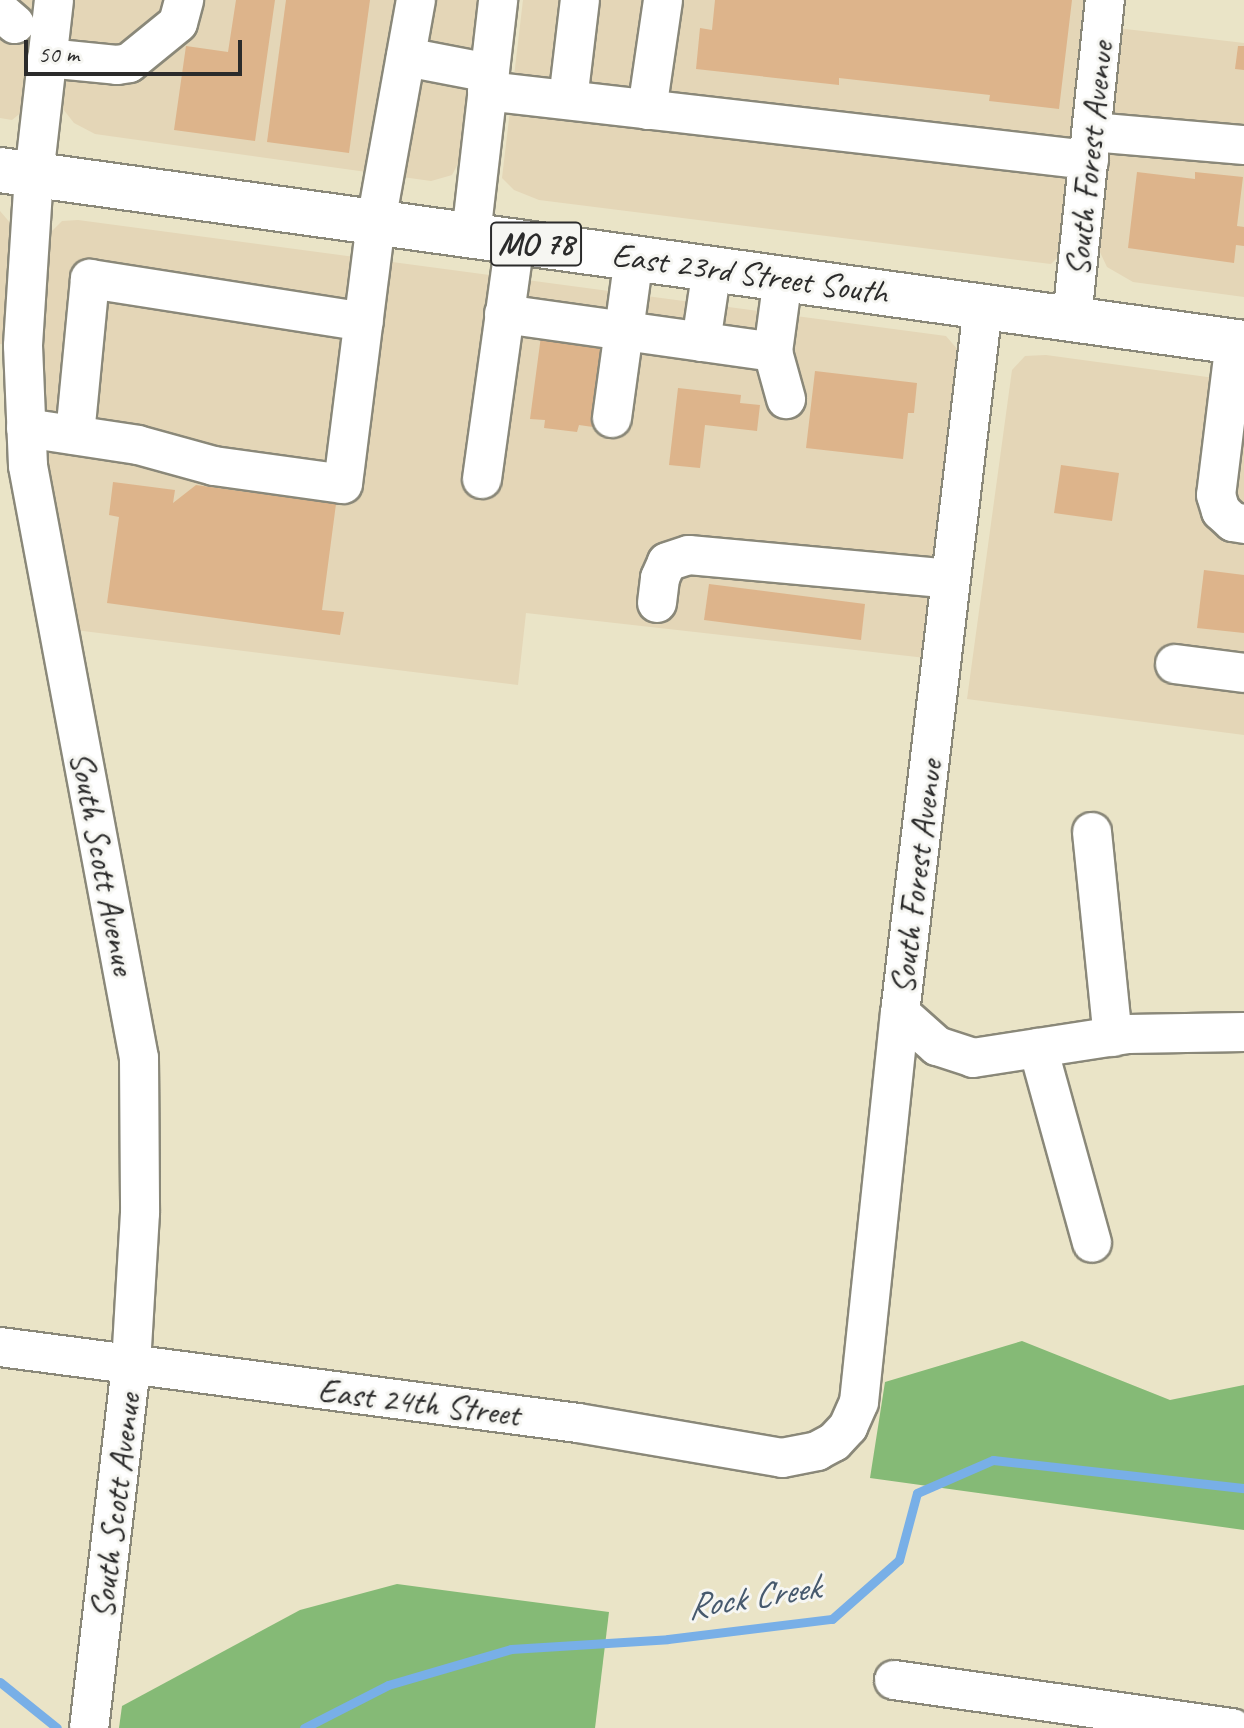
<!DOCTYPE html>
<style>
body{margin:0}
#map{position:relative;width:1244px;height:1728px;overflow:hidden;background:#eae4c7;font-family:Caveat,sans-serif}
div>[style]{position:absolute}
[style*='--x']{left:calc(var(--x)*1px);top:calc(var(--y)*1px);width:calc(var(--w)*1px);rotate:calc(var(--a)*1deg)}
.built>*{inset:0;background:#e4d6b7}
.forest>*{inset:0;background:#85ba76}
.stream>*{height:9px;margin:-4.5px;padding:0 4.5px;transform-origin:4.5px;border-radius:4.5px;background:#78afe7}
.building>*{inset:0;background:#ddb48b}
.roads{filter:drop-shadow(2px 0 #8a8879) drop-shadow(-2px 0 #8a8879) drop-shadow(0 2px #8a8879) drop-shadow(0 -2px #8a8879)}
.minor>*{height:38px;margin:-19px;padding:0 19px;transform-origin:19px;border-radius:19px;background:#fff}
.major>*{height:44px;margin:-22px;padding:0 22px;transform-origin:22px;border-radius:22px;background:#fff}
span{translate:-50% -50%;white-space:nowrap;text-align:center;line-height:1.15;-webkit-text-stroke:6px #f6f6f2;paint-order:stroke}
.shield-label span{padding:2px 6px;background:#f6f6f2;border:2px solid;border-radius:6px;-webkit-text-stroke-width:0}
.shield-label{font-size:32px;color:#2b2b2b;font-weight:700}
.street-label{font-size:34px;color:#2b2b2b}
.water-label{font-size:36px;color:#46596d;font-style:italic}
.scale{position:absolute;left:24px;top:40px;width:218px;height:36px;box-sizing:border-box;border:4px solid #2b2b2b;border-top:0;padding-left:10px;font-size:24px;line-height:28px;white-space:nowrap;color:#2b2b2b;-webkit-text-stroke:6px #f6f6f2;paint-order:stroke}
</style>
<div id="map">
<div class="built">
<div style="clip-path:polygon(0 0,43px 0,23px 111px,12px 120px,0 118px)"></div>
<div style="clip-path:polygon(73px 0,479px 0,462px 156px,452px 175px,431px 181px,95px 134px,74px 123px,63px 109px)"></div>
<div style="clip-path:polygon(523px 0,1094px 0,1065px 250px,1051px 264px,539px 200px,514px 190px,502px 178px)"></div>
<div style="clip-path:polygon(1117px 28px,1244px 43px,1244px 297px,1133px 282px,1107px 267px,1098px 248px)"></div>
<div style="clip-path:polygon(0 211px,12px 225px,12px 346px,0 344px)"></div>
<div style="clip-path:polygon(78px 220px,946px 336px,958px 350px,964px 371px,926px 658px,526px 613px,518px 685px,75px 630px,46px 482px,41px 406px,42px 290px,49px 234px,62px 221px)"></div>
<div style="clip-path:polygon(1046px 355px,1244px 382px,1244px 735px,967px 699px,1012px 370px,1025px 356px)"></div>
</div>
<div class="forest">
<div style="clip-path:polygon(1022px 1341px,1170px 1400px,1244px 1385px,1244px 1530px,870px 1478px,885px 1382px)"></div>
<div style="clip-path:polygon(397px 1584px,609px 1612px,595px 1728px,119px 1728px,122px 1706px,300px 1610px)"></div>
</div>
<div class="stream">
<div style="--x:0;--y:1682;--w:73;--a:38.9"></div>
<div style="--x:304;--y:1728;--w:94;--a:-27.1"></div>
<div style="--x:388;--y:1685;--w:128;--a:-16.3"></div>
<div style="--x:511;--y:1649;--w:157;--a:-3.6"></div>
<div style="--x:668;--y:1639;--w:165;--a:-7"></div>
<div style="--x:832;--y:1619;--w:89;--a:-41.4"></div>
<div style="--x:899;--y:1560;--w:69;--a:-75"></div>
<div style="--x:917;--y:1493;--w:83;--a:-23.5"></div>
<div style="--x:993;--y:1460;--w:253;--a:6.4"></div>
</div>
<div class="building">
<div style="clip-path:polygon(236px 0,275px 0,255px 141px,174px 130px,186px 46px,228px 52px)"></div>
<div style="clip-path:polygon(286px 0,370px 0,349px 153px,267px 142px)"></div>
<div style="clip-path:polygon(715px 0,1072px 0,1059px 109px,989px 101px,990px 95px,839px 78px,839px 85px,696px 69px,700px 28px,712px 30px)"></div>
<div style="clip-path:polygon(1238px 46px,1244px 46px,1244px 70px,1235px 69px)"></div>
<div style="clip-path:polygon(1137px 172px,1195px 179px,1195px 172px,1243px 177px,1237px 226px,1244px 227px,1244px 246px,1236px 245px,1234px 263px,1128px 248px)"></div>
<div style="clip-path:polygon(541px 336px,604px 344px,593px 427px,579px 425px,577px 432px,544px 428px,545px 420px,530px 419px)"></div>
<div style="clip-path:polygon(815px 371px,917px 383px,914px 413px,908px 413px,903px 459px,806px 448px)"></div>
<div style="clip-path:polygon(678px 388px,741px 395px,740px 403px,760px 405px,757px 431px,705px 425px,700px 468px,669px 465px)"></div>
<div style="clip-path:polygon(1061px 465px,1119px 473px,1112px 521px,1054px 513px)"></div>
<div style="clip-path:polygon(113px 482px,175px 490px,173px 503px,196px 485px,336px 504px,322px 610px,344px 612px,340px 635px,107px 603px,119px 517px,109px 515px)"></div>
<div style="clip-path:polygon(1204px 570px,1244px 575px,1244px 633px,1197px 628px)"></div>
<div style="clip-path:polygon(709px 584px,865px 604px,861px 640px,704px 620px)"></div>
</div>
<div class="roads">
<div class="minor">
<div style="--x:54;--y:0;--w:176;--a:96.5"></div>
<div style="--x:34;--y:175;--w:171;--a:93.7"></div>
<div style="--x:23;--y:346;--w:120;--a:87.6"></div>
<div style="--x:28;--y:466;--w:602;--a:79.38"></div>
<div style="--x:139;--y:1058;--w:155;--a:89.6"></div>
<div style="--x:140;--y:1213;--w:153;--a:93.4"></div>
<div style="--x:131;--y:1366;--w:364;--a:96.6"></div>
<div style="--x:0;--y:11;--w:20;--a:41"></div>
<div style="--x:406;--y:57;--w:85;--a:10.9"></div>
<div style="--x:47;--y:58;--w:70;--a:5.7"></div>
<div style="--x:117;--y:65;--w:12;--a:-9"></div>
<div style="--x:129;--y:63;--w:63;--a:-39.2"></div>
<div style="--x:178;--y:23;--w:24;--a:-75"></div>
<div style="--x:487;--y:91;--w:606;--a:6.54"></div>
<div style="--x:568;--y:100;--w:101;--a:-83.2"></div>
<div style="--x:647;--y:110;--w:111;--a:-81.7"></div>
<div style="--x:1092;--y:132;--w:153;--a:4.9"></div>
<div style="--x:471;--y:235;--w:237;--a:-83.4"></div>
<div style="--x:783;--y:278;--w:75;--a:97.7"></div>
<div style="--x:773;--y:352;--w:49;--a:74.5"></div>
<div style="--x:504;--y:314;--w:272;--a:8"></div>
<div style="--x:1072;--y:318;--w:320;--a:-84.1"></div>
<div style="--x:1235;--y:341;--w:155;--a:97"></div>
<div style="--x:1216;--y:495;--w:17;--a:73"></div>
<div style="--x:1221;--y:511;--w:16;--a:43"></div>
<div style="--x:1233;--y:522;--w:11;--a:10"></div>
<div style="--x:701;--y:342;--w:75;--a:-81.5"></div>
<div style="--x:612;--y:418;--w:162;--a:-82.2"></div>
<div style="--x:26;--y:428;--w:113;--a:8.6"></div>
<div style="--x:138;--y:445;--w:79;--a:15.4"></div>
<div style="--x:214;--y:466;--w:130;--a:7.9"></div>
<div style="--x:343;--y:484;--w:264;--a:-82.8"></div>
<div style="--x:376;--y:222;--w:226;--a:-79.8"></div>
<div style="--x:75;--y:435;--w:157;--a:-84.5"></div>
<div style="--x:90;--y:279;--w:277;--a:8.9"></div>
<div style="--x:482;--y:479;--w:240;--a:-82.1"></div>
<div style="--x:657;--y:603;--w:25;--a:-83"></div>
<div style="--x:660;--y:578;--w:17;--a:-66"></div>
<div style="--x:667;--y:562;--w:23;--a:-18"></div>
<div style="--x:689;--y:555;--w:263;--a:5.2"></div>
<div style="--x:1175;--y:664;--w:70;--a:7.4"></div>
<div style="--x:1092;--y:832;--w:206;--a:84.2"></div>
<div style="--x:900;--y:1013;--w:50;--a:41.7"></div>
<div style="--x:937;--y:1046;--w:38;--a:18"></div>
<div style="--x:973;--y:1058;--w:157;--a:-8.8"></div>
<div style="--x:1128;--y:1034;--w:116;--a:-1"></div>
<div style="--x:1038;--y:1048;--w:202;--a:74.5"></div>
<div style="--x:0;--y:1347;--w:583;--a:7.49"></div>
<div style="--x:578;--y:1423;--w:207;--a:9.7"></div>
<div style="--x:782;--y:1458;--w:36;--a:-11"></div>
<div style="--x:817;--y:1451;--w:19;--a:-28"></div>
<div style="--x:834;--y:1442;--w:21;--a:-47"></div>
<div style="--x:848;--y:1427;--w:27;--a:-66"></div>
<div style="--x:859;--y:1402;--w:391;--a:-84"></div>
<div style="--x:900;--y:1013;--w:712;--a:-83.3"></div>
<div style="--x:894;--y:1680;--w:342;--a:8.1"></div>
</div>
<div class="major">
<div style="--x:0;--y:170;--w:1256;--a:7.92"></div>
</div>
</div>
<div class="shield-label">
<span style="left:536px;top:244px">MO 78</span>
</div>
<div class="street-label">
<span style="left:1089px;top:159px;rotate:-84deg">South Forest Avenue</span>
<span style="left:750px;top:273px;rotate:8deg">East 23rd Street South</span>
<span style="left:103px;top:863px;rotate:79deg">South Scott Avenue</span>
<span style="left:916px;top:877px;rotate:-83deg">South Forest Avenue</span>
<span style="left:419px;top:1402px;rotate:7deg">East 24th Street</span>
<span style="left:115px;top:1506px;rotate:-83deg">South Scott Avenue</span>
</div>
<div class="water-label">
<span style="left:753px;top:1597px;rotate:-9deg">Rock Creek</span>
</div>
<div class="scale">50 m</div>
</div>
